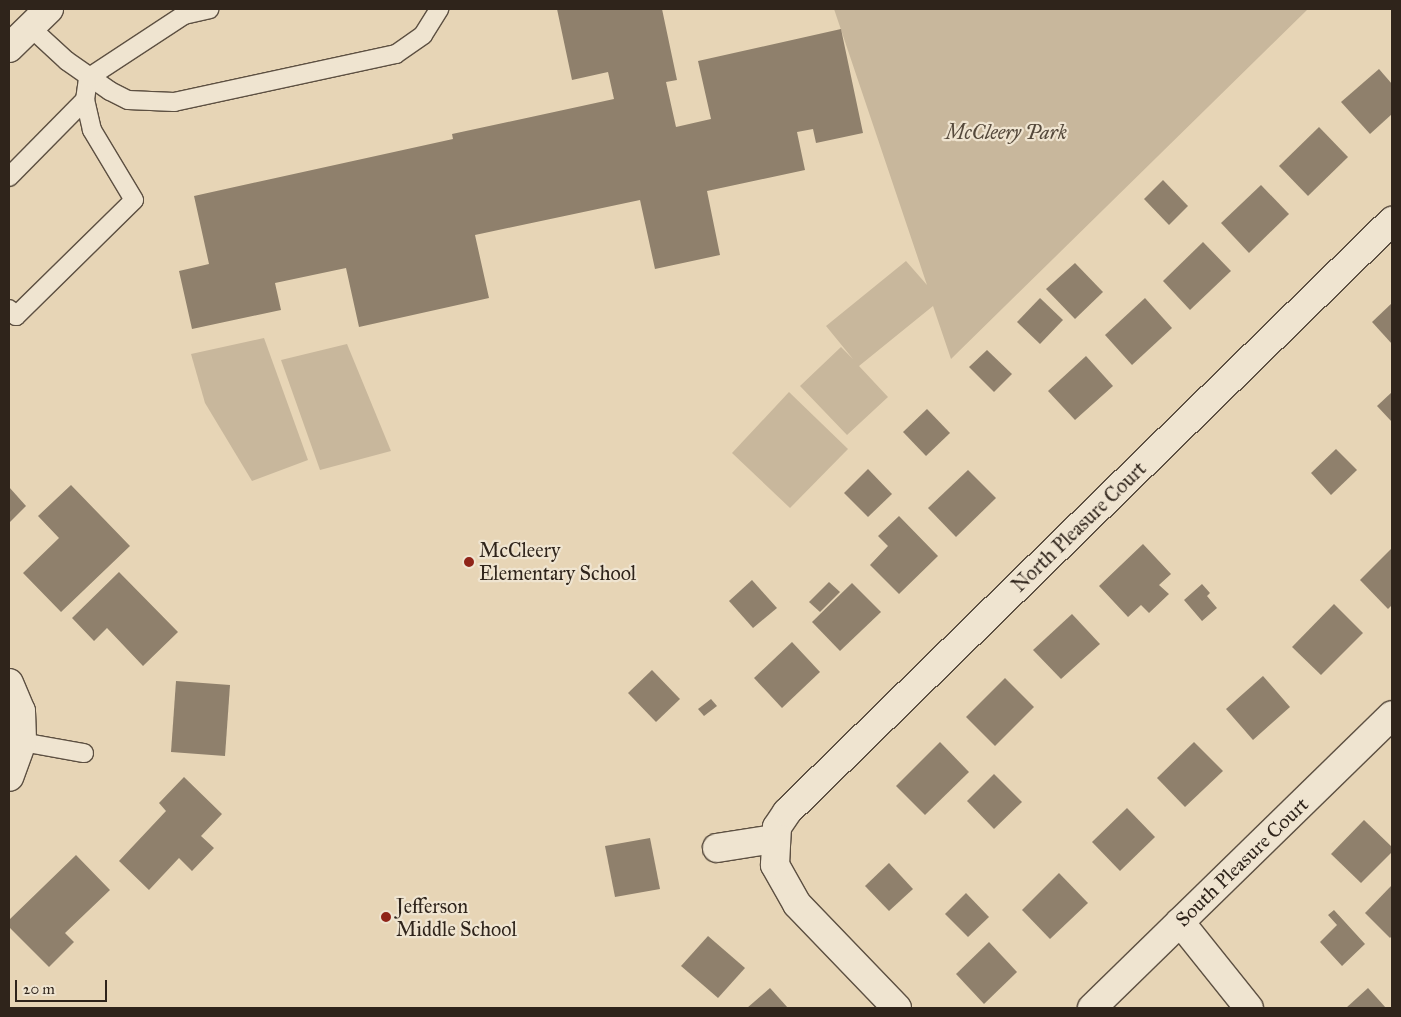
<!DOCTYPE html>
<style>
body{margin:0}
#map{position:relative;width:1401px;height:1017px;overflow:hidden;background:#e7d5b6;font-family:"IM FELL Great Primer",serif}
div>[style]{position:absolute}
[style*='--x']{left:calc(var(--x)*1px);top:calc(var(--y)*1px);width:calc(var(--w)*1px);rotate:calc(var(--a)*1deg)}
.green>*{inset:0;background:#c8b79c}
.building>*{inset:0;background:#8f806c}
.roads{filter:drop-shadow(1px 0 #5d5042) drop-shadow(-1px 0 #5d5042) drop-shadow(0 1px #5d5042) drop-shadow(0 -1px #5d5042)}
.service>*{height:18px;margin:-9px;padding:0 9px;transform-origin:9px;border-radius:9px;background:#efe4d0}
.minor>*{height:28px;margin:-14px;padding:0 14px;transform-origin:14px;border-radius:14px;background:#efe4d0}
.secondary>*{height:28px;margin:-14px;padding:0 14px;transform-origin:14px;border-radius:14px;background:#efe4d0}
.dots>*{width:14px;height:14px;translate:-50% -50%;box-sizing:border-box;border:2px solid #efe4d0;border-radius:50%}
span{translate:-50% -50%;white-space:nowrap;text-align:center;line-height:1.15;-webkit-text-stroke:4.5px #efe4d0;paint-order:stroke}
.park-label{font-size:20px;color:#55493b;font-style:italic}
.street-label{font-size:20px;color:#2f241b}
.poi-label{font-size:20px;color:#2f241b}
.left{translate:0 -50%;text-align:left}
.frame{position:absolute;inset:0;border:10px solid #2f241b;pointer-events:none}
.scale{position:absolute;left:15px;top:980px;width:92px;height:22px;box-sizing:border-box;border:2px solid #2f241b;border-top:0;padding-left:6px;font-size:15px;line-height:18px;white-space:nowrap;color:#2f241b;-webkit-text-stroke:4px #efe4d0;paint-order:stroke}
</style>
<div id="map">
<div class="green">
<div style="clip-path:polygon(834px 9px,1308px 9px,951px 359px,933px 306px,859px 366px,888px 397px,847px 435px,800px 386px,841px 347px,853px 359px,826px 326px,906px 261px,927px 285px)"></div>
<div style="clip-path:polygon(264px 338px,308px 460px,252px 481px,205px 403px,191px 354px)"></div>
<div style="clip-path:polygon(347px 344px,391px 451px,320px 470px,281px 360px)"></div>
<div style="clip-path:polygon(789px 392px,848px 449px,790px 508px,732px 453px)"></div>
</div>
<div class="building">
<div style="clip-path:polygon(557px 9px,662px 9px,677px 80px,666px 82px,676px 127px,711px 119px,698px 61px,841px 29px,863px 133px,816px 143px,813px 129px,797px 132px,805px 170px,707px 191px,720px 255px,655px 269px,640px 200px,475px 235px,489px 298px,359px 327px,346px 268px,275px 283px,281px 310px,192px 329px,179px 271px,209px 264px,194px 196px,453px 139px,452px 134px,614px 99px,608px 72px,572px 80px)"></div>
<div style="clip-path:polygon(1379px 69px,1392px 84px,1392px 114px,1370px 134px,1341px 102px)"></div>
<div style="clip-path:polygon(1319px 127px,1348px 157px,1308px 196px,1279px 166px)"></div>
<div style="clip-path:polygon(1163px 180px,1188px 206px,1169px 225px,1144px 199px)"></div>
<div style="clip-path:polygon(1261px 185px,1289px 214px,1249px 253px,1221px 223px)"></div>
<div style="clip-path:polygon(1203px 242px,1231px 271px,1190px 310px,1163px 281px)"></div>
<div style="clip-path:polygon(1075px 263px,1103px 292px,1075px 319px,1046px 289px)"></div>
<div style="clip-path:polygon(1040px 298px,1063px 320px,1040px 344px,1017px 322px)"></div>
<div style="clip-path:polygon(1145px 298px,1172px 328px,1132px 365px,1105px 335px)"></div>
<div style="clip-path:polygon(1392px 303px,1392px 344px,1372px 322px)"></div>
<div style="clip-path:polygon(987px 350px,1012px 374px,994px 392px,969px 367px)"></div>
<div style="clip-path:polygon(1086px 356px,1113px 386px,1075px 420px,1048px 391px)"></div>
<div style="clip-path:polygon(1392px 392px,1392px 422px,1377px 406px)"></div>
<div style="clip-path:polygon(927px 409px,950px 433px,926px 456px,903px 432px)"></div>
<div style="clip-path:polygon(1336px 449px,1357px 470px,1331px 495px,1311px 473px)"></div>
<div style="clip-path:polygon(868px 469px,892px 494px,868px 517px,844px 493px)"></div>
<div style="clip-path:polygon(968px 470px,996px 498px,956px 537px,928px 508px)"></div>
<div style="clip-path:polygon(71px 485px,130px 546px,61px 612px,23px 573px,59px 538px,38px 516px)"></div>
<div style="clip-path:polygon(9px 487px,26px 506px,9px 523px)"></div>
<div style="clip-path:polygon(899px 516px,938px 556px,899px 594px,870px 565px,888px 546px,878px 536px)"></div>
<div style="clip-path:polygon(1143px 544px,1171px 574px,1159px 585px,1169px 594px,1149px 613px,1141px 605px,1128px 617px,1099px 586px)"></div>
<div style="clip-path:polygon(1392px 548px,1392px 605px,1388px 609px,1360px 580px)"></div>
<div style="clip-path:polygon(119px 572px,178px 632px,143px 666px,107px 628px,94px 641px,72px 618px)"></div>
<div style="clip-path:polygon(752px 580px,777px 608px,753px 628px,729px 601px)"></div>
<div style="clip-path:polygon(829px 582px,840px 592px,820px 612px,809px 602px)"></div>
<div style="clip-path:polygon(852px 583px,881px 612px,840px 651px,812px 622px)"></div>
<div style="clip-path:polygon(1202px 584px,1210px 593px,1207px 596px,1217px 608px,1202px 621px,1184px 600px)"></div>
<div style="clip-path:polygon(1334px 604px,1363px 633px,1321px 675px,1292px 647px)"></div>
<div style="clip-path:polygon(1072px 614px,1100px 644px,1061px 679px,1033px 650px)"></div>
<div style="clip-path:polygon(792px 642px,820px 672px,782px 708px,754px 678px)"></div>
<div style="clip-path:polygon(652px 670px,680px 699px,656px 722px,628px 693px)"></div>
<div style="clip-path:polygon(1263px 676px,1290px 707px,1253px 740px,1226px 709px)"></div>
<div style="clip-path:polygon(1005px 678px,1034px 707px,995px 746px,966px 717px)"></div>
<div style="clip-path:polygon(176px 681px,230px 685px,225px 756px,171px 752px)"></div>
<div style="clip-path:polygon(711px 699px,717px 706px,704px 716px,698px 709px)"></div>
<div style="clip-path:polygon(940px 742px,969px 772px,925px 815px,896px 786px)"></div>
<div style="clip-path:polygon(1194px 742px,1223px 771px,1185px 807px,1157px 778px)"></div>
<div style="clip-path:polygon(994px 774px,1022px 802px,994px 829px,967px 801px)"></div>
<div style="clip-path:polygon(184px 777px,222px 814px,201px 836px,214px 848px,192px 871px,179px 858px,149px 890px,119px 861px,166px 811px,159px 803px)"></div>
<div style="clip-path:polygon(1127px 808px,1155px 837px,1120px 871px,1092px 842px)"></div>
<div style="clip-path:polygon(1364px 820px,1392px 847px,1392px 852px,1361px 883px,1331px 854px)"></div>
<div style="clip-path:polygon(650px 838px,660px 889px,615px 897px,605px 846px)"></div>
<div style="clip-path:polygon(76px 855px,110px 890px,65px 933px,74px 942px,49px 967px,9px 927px,9px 920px)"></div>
<div style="clip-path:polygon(889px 863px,913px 889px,889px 911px,865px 886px)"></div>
<div style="clip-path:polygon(1059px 873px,1088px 903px,1050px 939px,1022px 910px)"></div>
<div style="clip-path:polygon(1392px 885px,1392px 936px,1390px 938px,1365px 913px)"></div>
<div style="clip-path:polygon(966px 893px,989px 917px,968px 937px,945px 914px)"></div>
<div style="clip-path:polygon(1334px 910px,1365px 944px,1342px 966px,1320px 942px,1337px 925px,1328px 915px)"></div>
<div style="clip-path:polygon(708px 936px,745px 968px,718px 998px,681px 966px)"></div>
<div style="clip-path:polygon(989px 942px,1017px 972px,984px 1004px,956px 974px)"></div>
<div style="clip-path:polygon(770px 988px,788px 1008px,747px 1008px)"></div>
<div style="clip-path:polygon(1368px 988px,1386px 1008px,1346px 1008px)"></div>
</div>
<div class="roads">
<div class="service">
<div style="--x:30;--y:27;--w:50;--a:42.6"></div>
<div style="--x:67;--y:61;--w:52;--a:34.9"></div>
<div style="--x:110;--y:91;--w:20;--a:27"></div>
<div style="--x:128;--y:100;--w:46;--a:2.5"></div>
<div style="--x:174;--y:102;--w:227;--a:-12.2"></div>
<div style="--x:396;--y:54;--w:33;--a:-35"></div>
<div style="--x:423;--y:35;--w:31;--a:-58"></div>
<div style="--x:9;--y:177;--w:108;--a:-45.4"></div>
<div style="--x:9;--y:309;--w:10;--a:45"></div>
<div style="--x:16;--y:316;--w:165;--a:-44.5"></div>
<div style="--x:134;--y:200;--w:82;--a:-121"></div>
<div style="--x:92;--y:130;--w:31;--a:-103"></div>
<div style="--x:85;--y:100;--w:22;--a:-82"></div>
<div style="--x:88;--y:78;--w:115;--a:-33.3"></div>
<div style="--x:184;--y:15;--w:26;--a:-13"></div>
<div style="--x:22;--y:742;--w:63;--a:10.1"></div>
</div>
<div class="minor">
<div style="--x:9;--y:683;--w:30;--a:67"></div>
<div style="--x:21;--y:711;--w:31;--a:88"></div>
<div style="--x:22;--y:742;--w:37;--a:110"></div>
<div style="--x:717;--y:848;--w:58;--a:-9"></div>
<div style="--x:1180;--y:922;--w:110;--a:51.3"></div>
<div style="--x:897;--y:1008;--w:144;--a:-133.9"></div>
<div style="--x:797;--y:904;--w:45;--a:-119.4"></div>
<div style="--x:775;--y:865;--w:38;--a:-87"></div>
<div style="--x:777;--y:827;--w:18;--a:-56"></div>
<div style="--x:787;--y:812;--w:846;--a:-44.33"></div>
<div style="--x:1092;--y:1008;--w:419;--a:-44.3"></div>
</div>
<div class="secondary">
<div style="--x:9;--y:48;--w:56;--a:-44.3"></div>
</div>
</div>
<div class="dots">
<div style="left:469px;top:562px;background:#8f2418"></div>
<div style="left:386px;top:917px;background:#8f2418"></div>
</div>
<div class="park-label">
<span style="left:1006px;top:132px">McCleery Park</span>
</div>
<div class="street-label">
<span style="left:1079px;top:527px;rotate:-44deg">North Pleasure Court</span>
<span style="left:1242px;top:862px;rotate:-44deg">South Pleasure Court</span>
</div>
<div class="poi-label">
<span class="left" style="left:479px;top:562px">McCleery<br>Elementary School</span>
<span class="left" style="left:396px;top:918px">Jefferson<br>Middle School</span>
</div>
<div class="frame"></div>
<div class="scale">20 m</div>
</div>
